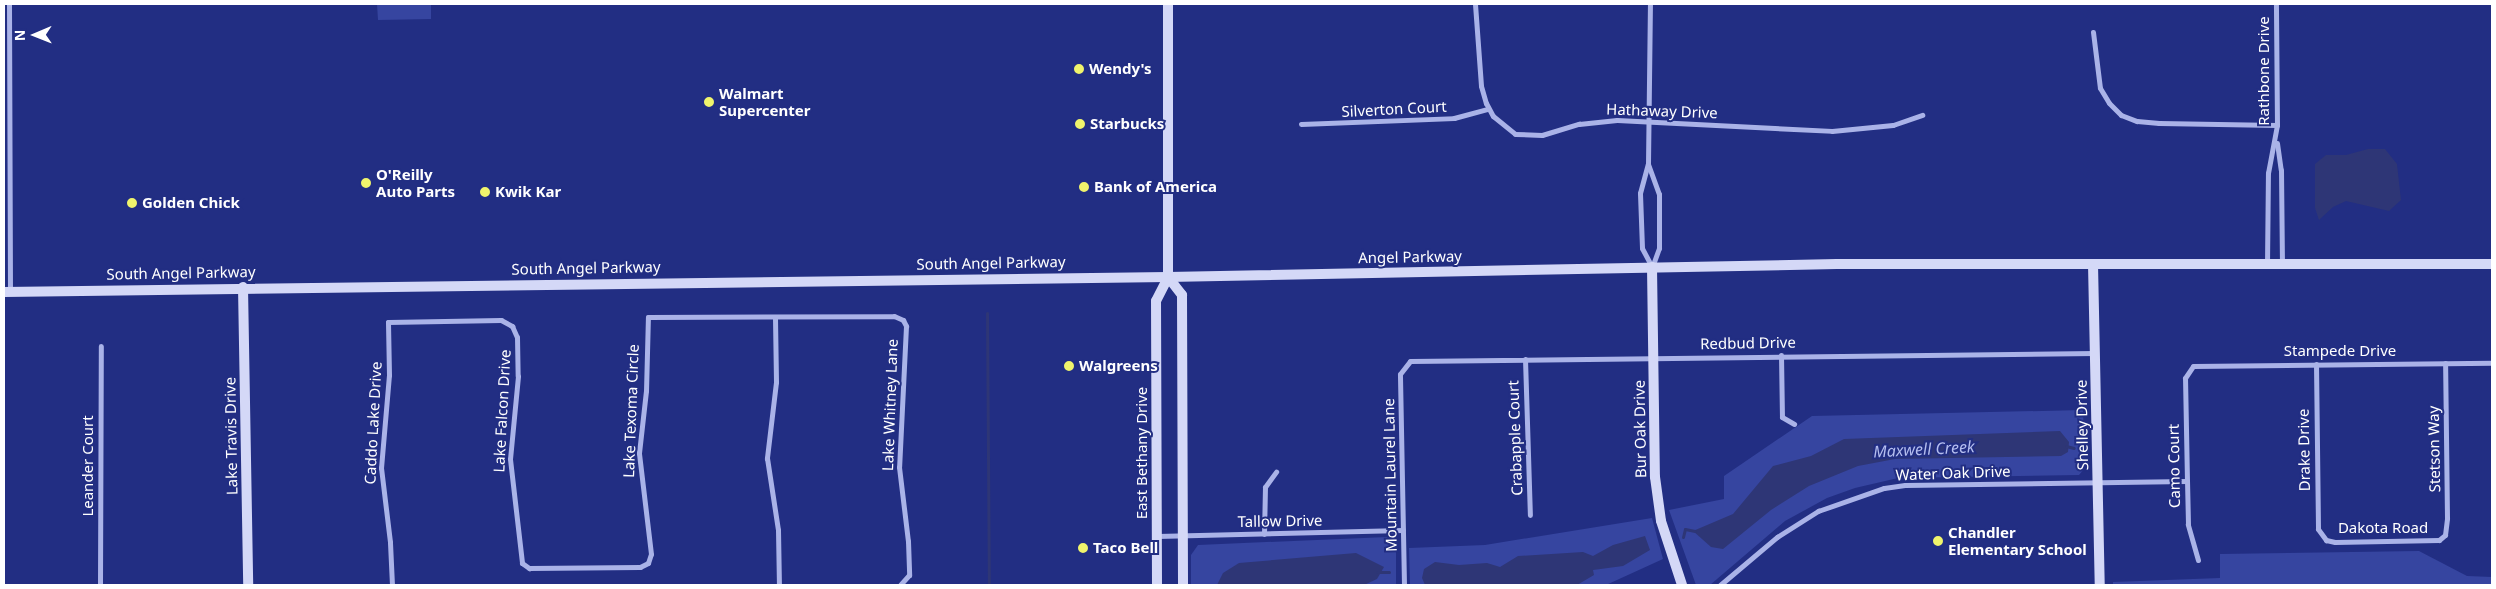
<!DOCTYPE html>
<style>
body{margin:0}
#map{position:relative;width:2496px;height:589px;overflow:hidden;background:#222e83;font-family:"Noto Sans",sans-serif}
div>[style]{position:absolute}
[style*='--x']{left:calc(var(--x)*1px);top:calc(var(--y)*1px);width:calc(var(--w)*1px);rotate:calc(var(--a)*1deg)}
.green>*{inset:0;background:#3645a0}
.water>*{inset:0;background:#2e3676}
.stream>*{height:3px;margin:-1.5px;padding:0 1.5px;transform-origin:1.5px;border-radius:1.5px;background:#2e3676}
.street>*{height:5px;margin:-2.5px;padding:0 2.5px;transform-origin:2.5px;border-radius:2.5px;background:#aab3e8}
.secondary>*{height:10px;margin:-5px;padding:0 5px;transform-origin:5px;border-radius:5px;background:#d4d8f7}
.dots>*{width:14px;height:14px;translate:-50% -50%;box-sizing:border-box;border:2px solid #222e83;border-radius:50%}
span{translate:-50% -50%;white-space:nowrap;text-align:center;line-height:1.15;-webkit-text-stroke:4px #222e83;paint-order:stroke}
.poi-label{font-size:15px;color:#fff;font-weight:700}
.left{translate:0 -50%;text-align:left}
.street-label{font-size:15px;color:#fff}
.water-label{font-size:16px;color:#b5beef;font-style:italic}
.frame{position:absolute;inset:0;border:5px solid #fff;pointer-events:none}
.north{position:absolute;left:10px;top:10px;width:50px;height:50px;-webkit-text-stroke:4px #222e83;paint-order:stroke;rotate:269deg;font-size:14px;font-weight:700;line-height:20px;text-align:center;color:#fff}
.north::after{content:'';display:block;margin:auto;width:18px;height:22px;background:#fff;clip-path:polygon(50% 0,100% 100%,50% 72%,0 100%)}
</style>
<div id="map">
<div class="green">
<div style="clip-path:polygon(377px 4px,431px 4px,431px 19px,378px 20px)"></div>
<div style="clip-path:polygon(2083px 410px,2085px 468px,2079px 475px,1898px 478px,1855px 488px,1827px 498px,1785px 521px,1710px 585px,1696px 585px,1669px 510px,1724px 499px,1724px 476px,1812px 416px)"></div>
<div style="clip-path:polygon(1652px 518px,1663px 559px,1606px 585px,1410px 585px,1409px 548px,1485px 545px)"></div>
<div style="clip-path:polygon(1387px 537px,1396px 544px,1396px 585px,1191px 585px,1191px 555px,1198px 545px)"></div>
<div style="clip-path:polygon(2419px 551px,2467px 576px,2492px 577px,2492px 585px,2113px 585px,2113px 582px,2220px 578px,2220px 554px)"></div>
</div>
<div class="water">
<div style="clip-path:polygon(2368px 149px,2385px 149px,2397px 164px,2401px 200px,2389px 211px,2346px 201px,2333px 207px,2319px 220px,2315px 208px,2315px 164px,2326px 155px,2346px 155px)"></div>
<div style="clip-path:polygon(2060px 431px,2069px 442px,2068px 452px,2061px 456px,1895px 459px,1858px 466px,1809px 486px,1771px 510px,1723px 549px,1711px 547px,1693px 531px,1733px 514px,1773px 466px,1811px 456px,1844px 439px)"></div>
<div style="clip-path:polygon(1645px 536px,1650px 550px,1623px 566px,1593px 570px,1594px 575px,1577px 585px,1425px 585px,1422px 578px,1424px 569px,1435px 562px,1459px 565px,1487px 563px,1500px 567px,1518px 556px,1583px 552px,1593px 556px,1613px 545px)"></div>
<div style="clip-path:polygon(1356px 553px,1384px 567px,1377px 579px,1364px 585px,1217px 585px,1223px 573px,1239px 563px)"></div>
</div>
<div class="stream">
<div style="--x:987;--y:313;--w:272;--a:89.6"></div>
<div style="--x:2066;--y:446;--w:8;--a:14"></div>
<div style="--x:1683;--y:537;--w:8;--a:-76"></div>
<div style="--x:1685;--y:529;--w:10;--a:11"></div>
<div style="--x:1377;--y:572;--w:12;--a:0"></div>
</div>
<div class="street">
<div style="--x:9;--y:4;--w:287;--a:89.8"></div>
<div style="--x:1475;--y:4;--w:82;--a:85.8"></div>
<div style="--x:1481;--y:86;--w:18;--a:74"></div>
<div style="--x:1486;--y:103;--w:15;--a:62"></div>
<div style="--x:1493;--y:116;--w:28;--a:39"></div>
<div style="--x:1515;--y:134;--w:27;--a:2"></div>
<div style="--x:1542;--y:135;--w:39;--a:-17"></div>
<div style="--x:1579;--y:124;--w:38;--a:-6"></div>
<div style="--x:1617;--y:120;--w:215;--a:2.9"></div>
<div style="--x:1832;--y:131;--w:61;--a:-5.6"></div>
<div style="--x:1893;--y:125;--w:31;--a:-19"></div>
<div style="--x:2093;--y:32;--w:56;--a:82.9"></div>
<div style="--x:2100;--y:88;--w:17;--a:59"></div>
<div style="--x:2109;--y:103;--w:17;--a:45"></div>
<div style="--x:2121;--y:115;--w:17;--a:21"></div>
<div style="--x:2137;--y:121;--w:22;--a:5"></div>
<div style="--x:2159;--y:123;--w:118;--a:1"></div>
<div style="--x:1301;--y:124;--w:153;--a:-2.2"></div>
<div style="--x:1454;--y:118;--w:35;--a:-15"></div>
<div style="--x:2277;--y:143;--w:27;--a:82"></div>
<div style="--x:2281;--y:170;--w:94;--a:89.4"></div>
<div style="--x:1648;--y:164;--w:32;--a:70"></div>
<div style="--x:1659;--y:194;--w:54;--a:90"></div>
<div style="--x:1659;--y:248;--w:20;--a:110"></div>
<div style="--x:1652;--y:267;--w:21;--a:-118"></div>
<div style="--x:1642;--y:248;--w:55;--a:-92.1"></div>
<div style="--x:1640;--y:193;--w:30;--a:-75"></div>
<div style="--x:1648;--y:164;--w:160;--a:-89.3"></div>
<div style="--x:2267;--y:265;--w:92;--a:-89.4"></div>
<div style="--x:2268;--y:173;--w:49;--a:-79.4"></div>
<div style="--x:2277;--y:125;--w:121;--a:-90.5"></div>
<div style="--x:775;--y:318;--w:64;--a:89.1"></div>
<div style="--x:776;--y:382;--w:77;--a:96.8"></div>
<div style="--x:767;--y:458;--w:73;--a:81.3"></div>
<div style="--x:778;--y:530;--w:55;--a:89"></div>
<div style="--x:1781;--y:355;--w:62;--a:89.1"></div>
<div style="--x:1782;--y:417;--w:14;--a:30"></div>
<div style="--x:1525;--y:359;--w:156;--a:88.2"></div>
<div style="--x:2316;--y:364;--w:165;--a:89.3"></div>
<div style="--x:2318;--y:529;--w:14;--a:54"></div>
<div style="--x:2326;--y:540;--w:9;--a:13"></div>
<div style="--x:2335;--y:542;--w:104;--a:-1.1"></div>
<div style="--x:2439;--y:540;--w:8;--a:-40"></div>
<div style="--x:2445;--y:535;--w:17;--a:-83"></div>
<div style="--x:2447;--y:518;--w:155;--a:-90.7"></div>
<div style="--x:1264;--y:534;--w:47;--a:-88.8"></div>
<div style="--x:1265;--y:487;--w:19;--a:-54"></div>
<div style="--x:1157;--y:536;--w:246;--a:-1.4"></div>
<div style="--x:2198;--y:560;--w:37;--a:-106"></div>
<div style="--x:2188;--y:524;--w:43;--a:-91.3"></div>
<div style="--x:2187;--y:481;--w:103;--a:-91.1"></div>
<div style="--x:2185;--y:378;--w:14;--a:-56"></div>
<div style="--x:2193;--y:366;--w:299;--a:-0.6"></div>
<div style="--x:100;--y:585;--w:239;--a:-89.8"></div>
<div style="--x:392;--y:585;--w:43;--a:-92.7"></div>
<div style="--x:390;--y:542;--w:75;--a:-96.9"></div>
<div style="--x:381;--y:468;--w:93;--a:-85.1"></div>
<div style="--x:389;--y:375;--w:53;--a:-91.1"></div>
<div style="--x:388;--y:322;--w:113;--a:-1"></div>
<div style="--x:501;--y:320;--w:13;--a:29"></div>
<div style="--x:512;--y:326;--w:12;--a:66"></div>
<div style="--x:517;--y:337;--w:39;--a:89"></div>
<div style="--x:518;--y:376;--w:83;--a:95.5"></div>
<div style="--x:510;--y:459;--w:105;--a:83.4"></div>
<div style="--x:522;--y:563;--w:9;--a:36"></div>
<div style="--x:529;--y:568;--w:111;--a:-0.5"></div>
<div style="--x:640;--y:567;--w:9;--a:-27"></div>
<div style="--x:648;--y:563;--w:9;--a:-72"></div>
<div style="--x:651;--y:554;--w:102;--a:-96.8"></div>
<div style="--x:639;--y:453;--w:62;--a:-83.6"></div>
<div style="--x:646;--y:391;--w:74;--a:-88.5"></div>
<div style="--x:648;--y:317;--w:246;--a:-0.2"></div>
<div style="--x:894;--y:316;--w:10;--a:24"></div>
<div style="--x:903;--y:320;--w:7;--a:63"></div>
<div style="--x:906;--y:326;--w:141;--a:92.8"></div>
<div style="--x:899;--y:467;--w:75;--a:83.1"></div>
<div style="--x:908;--y:541;--w:34;--a:88"></div>
<div style="--x:909;--y:575;--w:13;--a:132"></div>
<div style="--x:1404;--y:585;--w:211;--a:-91.1"></div>
<div style="--x:1400;--y:374;--w:16;--a:-52"></div>
<div style="--x:1410;--y:361;--w:685;--a:-0.67"></div>
<div style="--x:1720;--y:585;--w:75;--a:-40.1"></div>
<div style="--x:1777;--y:537;--w:49;--a:-32.4"></div>
<div style="--x:1818;--y:511;--w:70;--a:-19.2"></div>
<div style="--x:1884;--y:488;--w:21;--a:-8"></div>
<div style="--x:1905;--y:485;--w:282;--a:-0.8"></div>
</div>
<div class="secondary">
<div style="--x:2093;--y:264;--w:321;--a:88.8"></div>
<div style="--x:1652;--y:267;--w:210;--a:89.2"></div>
<div style="--x:1655;--y:477;--w:44;--a:82.2"></div>
<div style="--x:1661;--y:521;--w:67;--a:71.8"></div>
<div style="--x:1168;--y:277;--w:23;--a:52"></div>
<div style="--x:1182;--y:295;--w:290;--a:89.8"></div>
<div style="--x:243;--y:287;--w:298;--a:89"></div>
<div style="--x:4;--y:292;--w:1164;--a:-0.74"></div>
<div style="--x:1168;--y:277;--w:669;--a:-1.11"></div>
<div style="--x:1837;--y:264;--w:655;--a:0"></div>
<div style="--x:1157;--y:585;--w:284;--a:-90.2"></div>
<div style="--x:1156;--y:301;--w:27;--a:-63"></div>
<div style="--x:1168;--y:277;--w:273;--a:-90"></div>
</div>
<div class="dots">
<div style="left:1079px;top:69px;background:#f0f46c"></div>
<div style="left:709px;top:102px;background:#f0f46c"></div>
<div style="left:1080px;top:124px;background:#f0f46c"></div>
<div style="left:366px;top:183px;background:#f0f46c"></div>
<div style="left:1084px;top:187px;background:#f0f46c"></div>
<div style="left:485px;top:192px;background:#f0f46c"></div>
<div style="left:132px;top:203px;background:#f0f46c"></div>
<div style="left:1069px;top:366px;background:#f0f46c"></div>
<div style="left:1938px;top:541px;background:#f0f46c"></div>
<div style="left:1083px;top:548px;background:#f0f46c"></div>
</div>
<div class="poi-label">
<span class="left" style="left:1089px;top:69px">Wendy's</span>
<span class="left" style="left:719px;top:102px">Walmart<br>Supercenter</span>
<span class="left" style="left:1090px;top:124px">Starbucks</span>
<span class="left" style="left:376px;top:183px">O'Reilly<br>Auto Parts</span>
<span class="left" style="left:1094px;top:187px">Bank of America</span>
<span class="left" style="left:495px;top:192px">Kwik Kar</span>
<span class="left" style="left:142px;top:203px">Golden Chick</span>
<span class="left" style="left:1079px;top:366px">Walgreens</span>
<span class="left" style="left:1948px;top:541px">Chandler<br>Elementary School</span>
<span class="left" style="left:1093px;top:548px">Taco Bell</span>
</div>
<div class="street-label">
<span style="left:2264px;top:71px;rotate:-90deg">Rathbone Drive</span>
<span style="left:1394px;top:109px;rotate:-3deg">Silverton Court</span>
<span style="left:1662px;top:111px;rotate:2deg">Hathaway Drive</span>
<span style="left:1410px;top:257px;rotate:-1deg">Angel Parkway</span>
<span style="left:991px;top:263px;rotate:-1deg">South Angel Parkway</span>
<span style="left:586px;top:268px;rotate:-1deg">South Angel Parkway</span>
<span style="left:181px;top:273px;rotate:-1deg">South Angel Parkway</span>
<span style="left:1748px;top:343px;rotate:-1deg">Redbud Drive</span>
<span style="left:2340px;top:351px">Stampede Drive</span>
<span style="left:890px;top:405px;rotate:-88deg">Lake Whitney Lane</span>
<span style="left:502px;top:411px;rotate:-87deg">Lake Falcon Drive</span>
<span style="left:631px;top:411px;rotate:-88deg">Lake Texoma Circle</span>
<span style="left:373px;top:423px;rotate:-87deg">Caddo Lake Drive</span>
<span style="left:2082px;top:425px;rotate:-91deg">Shelley Drive</span>
<span style="left:1640px;top:429px;rotate:-91deg">Bur Oak Drive</span>
<span style="left:231px;top:436px;rotate:-91deg">Lake Travis Drive</span>
<span style="left:1515px;top:438px;rotate:-92deg">Crabapple Court</span>
<span style="left:2434px;top:449px;rotate:-91deg">Stetson Way</span>
<span style="left:2304px;top:450px;rotate:-91deg">Drake Drive</span>
<span style="left:1142px;top:453px;rotate:-90deg">East Bethany Drive</span>
<span style="left:88px;top:466px;rotate:-90deg">Leander Court</span>
<span style="left:2174px;top:466px;rotate:-91deg">Camo Court</span>
<span style="left:1953px;top:473px;rotate:-2deg">Water Oak Drive</span>
<span style="left:1390px;top:475px;rotate:-91deg">Mountain Laurel Lane</span>
<span style="left:1280px;top:521px;rotate:-1deg">Tallow Drive</span>
<span style="left:2383px;top:528px">Dakota Road</span>
</div>
<div class="water-label">
<span style="left:1924px;top:449px;rotate:-3deg">Maxwell Creek</span>
</div>
<div class="frame"></div>
<div class="north">N</div>
</div>
